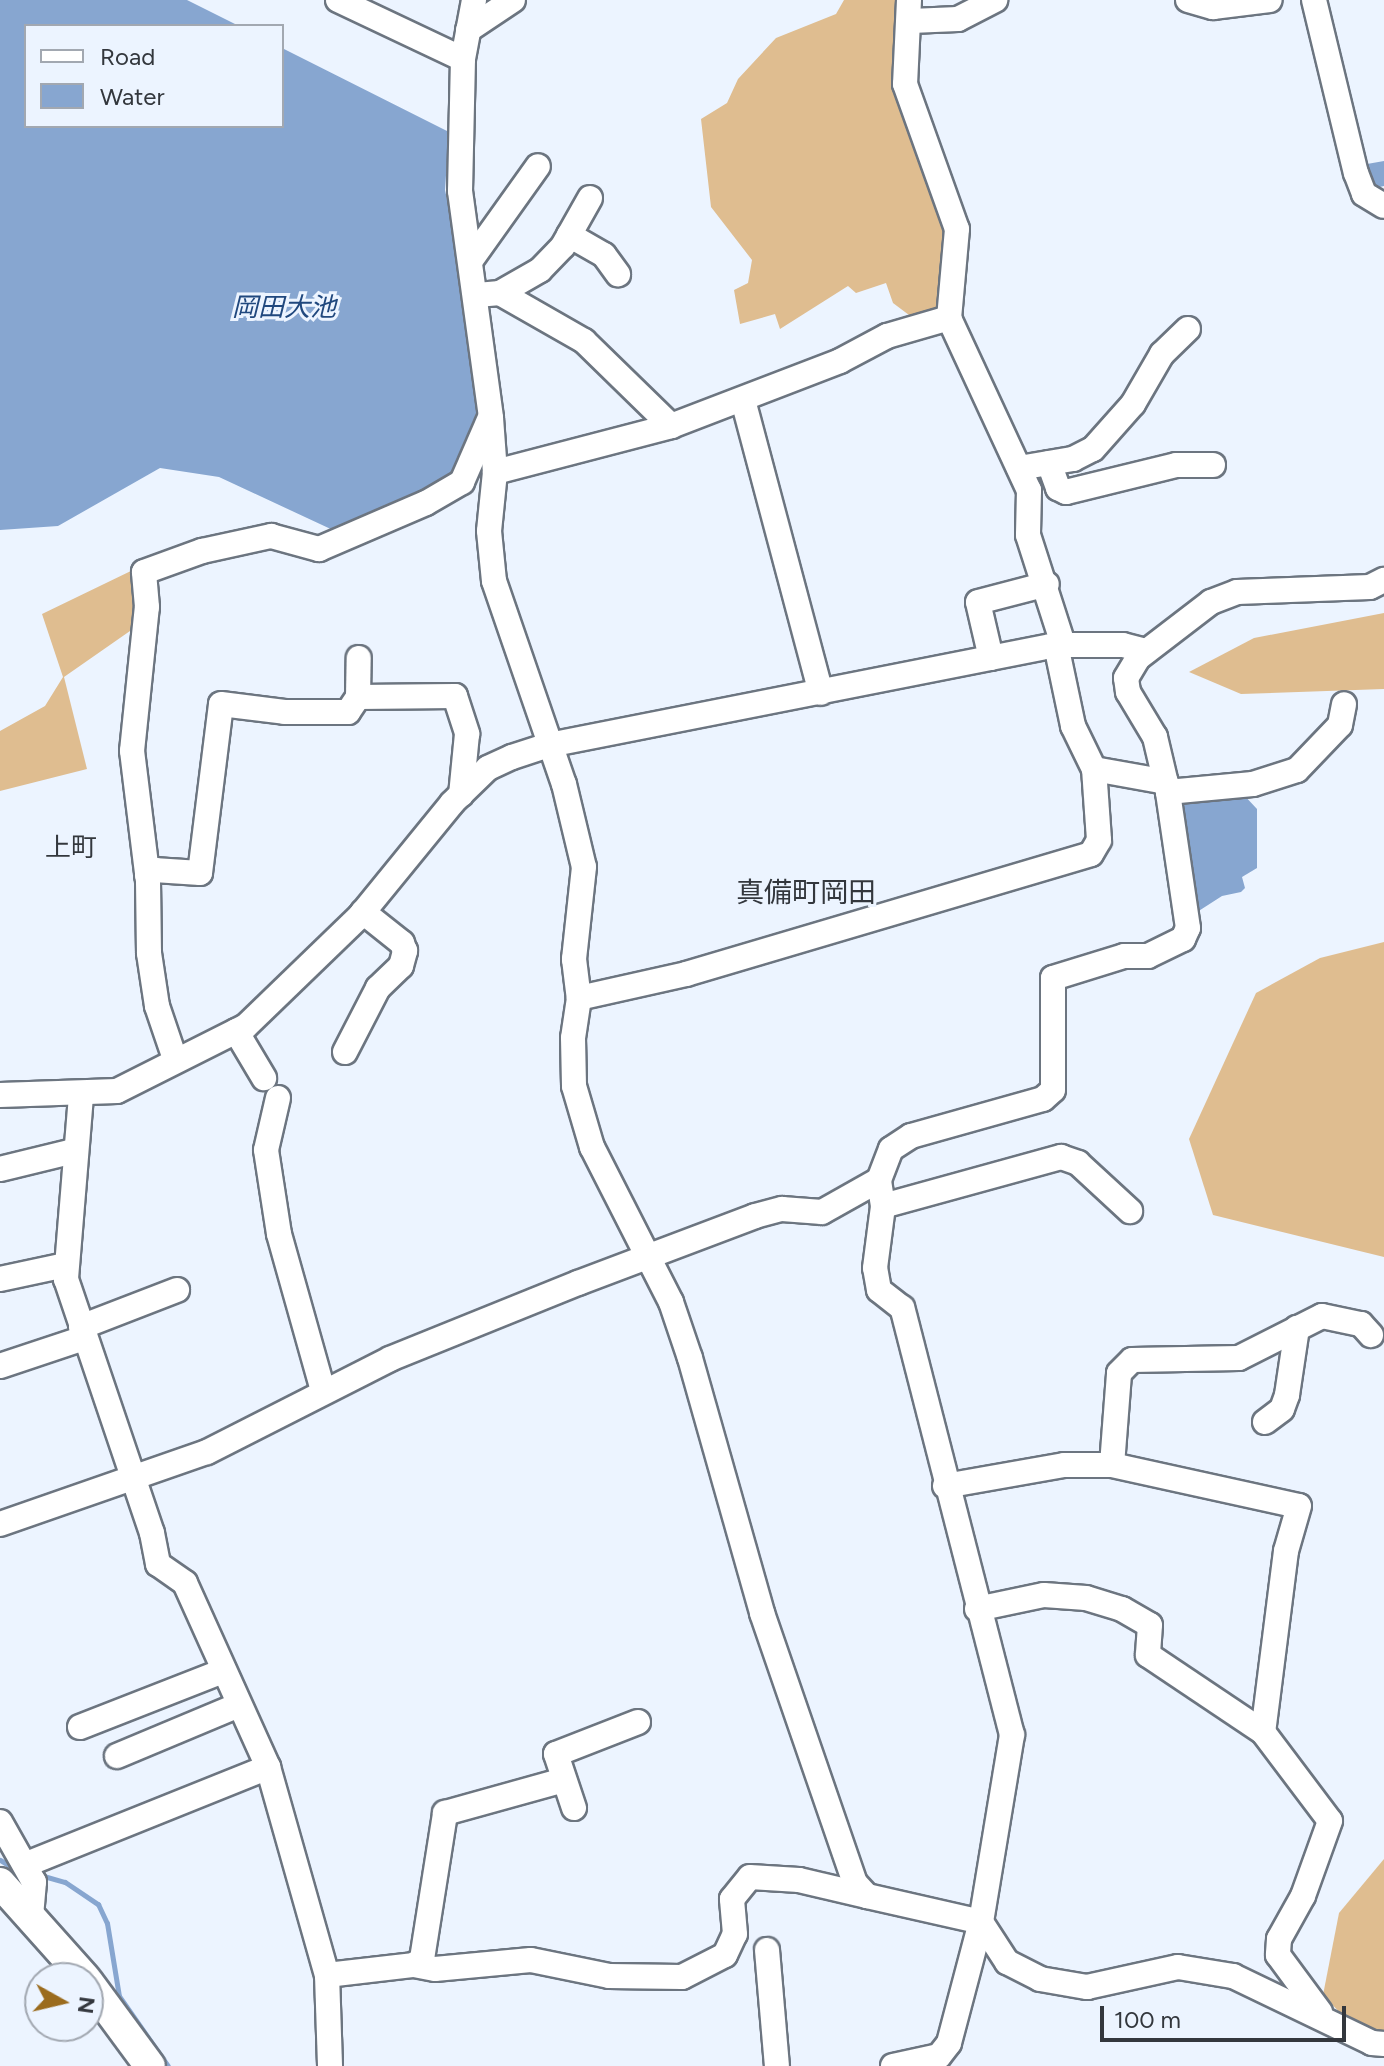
<!DOCTYPE html>
<meta charset="utf-8">
<style>
body{margin:0}
#map{position:relative;width:1384px;height:2066px;overflow:hidden;background:#ecf4ff;font-family:Figtree,"Noto Sans JP",sans-serif}
div>[style]{position:absolute}
[style*='--x']{left:calc(var(--x)*1px);top:calc(var(--y)*1px);width:calc(var(--w)*1px);rotate:calc(var(--a)*1deg)}
.forest>*{inset:0;background:#dfbd90}
.water>*{inset:0;background:#87a6d0}
.stream>*{height:5px;margin:-2.5px;padding:0 2.5px;transform-origin:2.5px;border-radius:2.5px;background:#87a6d0}
.roads{filter:drop-shadow(2px 0 #6c7580) drop-shadow(-2px 0 #6c7580) drop-shadow(0 2px #6c7580) drop-shadow(0 -2px #6c7580)}
.minor>*{height:24px;margin:-12px;padding:0 12px;transform-origin:12px;border-radius:12px;background:#fff}
.major>*{height:30px;margin:-15px;padding:0 15px;transform-origin:15px;border-radius:15px;background:#fff}
span{translate:-50% -50%;white-space:nowrap;text-align:center;line-height:1.15;-webkit-text-stroke:6px #ecf4ff;paint-order:stroke}
.water-label{font-size:26px;color:#20487e;font-style:italic}
.neighbourhood-label{font-size:26px;color:#33373d}
.quarter-label{font-size:28px;color:#33373d}
.legend{position:absolute;left:24px;top:24px;width:260px;height:104px;box-sizing:border-box;background:#ecf4ff;border:2px solid #a2a8b1;margin:0;padding:10px 14px;list-style:none;font-size:24px;color:#33373d}
.legend li{display:flex;align-items:center;gap:16px;height:40px}
.legend b{width:40px;border:2px solid #a2a8b1}
.north{position:absolute;left:24px;top:1962px;width:80px;height:80px;box-sizing:border-box;background:#ecf4ff;border:2px solid #a2a8b1;border-radius:50%;rotate:98deg;font-size:22px;font-weight:700;line-height:32px;text-align:center;color:#33373d}
.north::after{content:'';display:block;margin:auto;width:28px;height:36px;background:#9b6c1e;clip-path:polygon(50% 0,100% 100%,50% 72%,0 100%)}
.scale{position:absolute;left:1100px;top:2006px;width:246px;height:36px;box-sizing:border-box;border:4px solid #33373d;border-top:0;padding-left:10px;font-size:24px;line-height:28px;white-space:nowrap;color:#33373d;-webkit-text-stroke:6px #ecf4ff;paint-order:stroke}
</style>
<div id="map">
<div class="forest">
<div style="clip-path:polygon(844px 0,900px 0,897px 85px,951px 229px,946px 297px,935px 313px,913px 318px,893px 303px,886px 283px,856px 293px,848px 286px,780px 329px,775px 314px,740px 324px,734px 290px,748px 283px,752px 260px,711px 207px,701px 119px,727px 103px,738px 79px,776px 38px,836px 14px)"></div>
<div style="clip-path:polygon(135px 569px,140px 605px,130px 631px,64px 677px,87px 769px,0 791px,0 731px,45px 706px,63px 677px,42px 614px)"></div>
<div style="clip-path:polygon(1384px 613px,1384px 689px,1241px 694px,1189px 672px,1254px 638px)"></div>
<div style="clip-path:polygon(1384px 942px,1384px 1257px,1213px 1215px,1189px 1139px,1256px 993px,1320px 958px)"></div>
<div style="clip-path:polygon(1384px 1859px,1384px 2038px,1345px 2018px,1323px 1995px,1339px 1913px)"></div>
</div>
<div class="water">
<div style="clip-path:polygon(0 0,187px 0,239px 26px,26px 26px,26px 126px,282px 126px,282px 48px,449px 132px,445px 190px,465px 281px,478px 420px,455px 477px,335px 531px,219px 477px,160px 468px,58px 526px,0 530px)"></div>
<div style="clip-path:polygon(1384px 161px,1384px 186px,1371px 189px,1367px 164px)"></div>
<div style="clip-path:polygon(1242px 793px,1257px 809px,1257px 868px,1242px 877px,1245px 888px,1241px 892px,1222px 896px,1194px 914px,1179px 807px,1182px 799px)"></div>
</div>
<div class="stream">
<div style="--x:0;--y:1860;--w:17;--a:31"></div>
<div style="--x:40;--y:1875;--w:26;--a:16"></div>
<div style="--x:65;--y:1882;--w:40;--a:34"></div>
<div style="--x:98;--y:1904;--w:21;--a:65"></div>
<div style="--x:107;--y:1923;--w:74;--a:80.7"></div>
<div style="--x:119;--y:1996;--w:85;--a:55"></div>
</div>
<div class="roads">
<div class="minor">
<div style="--x:338;--y:0;--w:138;--a:25.3"></div>
<div style="--x:474;--y:0;--w:60;--a:100.6"></div>
<div style="--x:463;--y:59;--w:132;--a:91.3"></div>
<div style="--x:460;--y:191;--w:229;--a:82.2"></div>
<div style="--x:491;--y:418;--w:54;--a:85.8"></div>
<div style="--x:495;--y:472;--w:59;--a:95.8"></div>
<div style="--x:489;--y:531;--w:50;--a:84.3"></div>
<div style="--x:494;--y:581;--w:215;--a:71"></div>
<div style="--x:564;--y:784;--w:85;--a:76.5"></div>
<div style="--x:584;--y:867;--w:93;--a:96.2"></div>
<div style="--x:574;--y:959;--w:39;--a:83"></div>
<div style="--x:579;--y:998;--w:40;--a:98.5"></div>
<div style="--x:573;--y:1038;--w:48;--a:88.8"></div>
<div style="--x:574;--y:1086;--w:64;--a:73.6"></div>
<div style="--x:592;--y:1147;--w:174;--a:63"></div>
<div style="--x:671;--y:1302;--w:59;--a:71.3"></div>
<div style="--x:690;--y:1358;--w:265;--a:74.2"></div>
<div style="--x:762;--y:1613;--w:286;--a:71"></div>
<div style="--x:855;--y:1883;--w:18;--a:47"></div>
<div style="--x:867;--y:1896;--w:117;--a:12.8"></div>
<div style="--x:981;--y:1922;--w:48;--a:57"></div>
<div style="--x:1007;--y:1962;--w:37;--a:27"></div>
<div style="--x:1040;--y:1979;--w:48;--a:9.7"></div>
<div style="--x:1087;--y:1987;--w:93;--a:-12.4"></div>
<div style="--x:1178;--y:1967;--w:56;--a:9.3"></div>
<div style="--x:1233;--y:1976;--w:154;--a:25.7"></div>
<div style="--x:1372;--y:2043;--w:12;--a:5"></div>
<div style="--x:909;--y:0;--w:84;--a:92.7"></div>
<div style="--x:905;--y:84;--w:154;--a:70.3"></div>
<div style="--x:957;--y:229;--w:89;--a:95.1"></div>
<div style="--x:949;--y:318;--w:190;--a:65.1"></div>
<div style="--x:1029;--y:490;--w:45;--a:91.3"></div>
<div style="--x:1028;--y:535;--w:114;--a:72.2"></div>
<div style="--x:1188;--y:0;--w:26;--a:16"></div>
<div style="--x:1213;--y:7;--w:57;--a:-7"></div>
<div style="--x:1314;--y:0;--w:178;--a:76.4"></div>
<div style="--x:1356;--y:173;--w:22;--a:69"></div>
<div style="--x:1364;--y:194;--w:23;--a:31"></div>
<div style="--x:911;--y:21;--w:47;--a:-2.4"></div>
<div style="--x:958;--y:19;--w:42;--a:-27.2"></div>
<div style="--x:468;--y:30;--w:54;--a:-33.7"></div>
<div style="--x:569;--y:235;--w:40;--a:29.7"></div>
<div style="--x:604;--y:255;--w:24;--a:54"></div>
<div style="--x:471;--y:260;--w:115;--a:-54.5"></div>
<div style="--x:500;--y:293;--w:46;--a:-29.9"></div>
<div style="--x:540;--y:270;--w:33;--a:-46"></div>
<div style="--x:563;--y:246;--w:55;--a:-60.6"></div>
<div style="--x:477;--y:295;--w:23;--a:-5"></div>
<div style="--x:500;--y:293;--w:97;--a:29.7"></div>
<div style="--x:584;--y:341;--w:122;--a:44.3"></div>
<div style="--x:671;--y:426;--w:181;--a:-21"></div>
<div style="--x:840;--y:361;--w:53;--a:-28"></div>
<div style="--x:887;--y:336;--w:65;--a:-16.2"></div>
<div style="--x:743;--y:400;--w:303;--a:75.1"></div>
<div style="--x:1049;--y:463;--w:27;--a:70"></div>
<div style="--x:1058;--y:488;--w:9;--a:27"></div>
<div style="--x:1066;--y:492;--w:113;--a:-13.8"></div>
<div style="--x:1176;--y:465;--w:37;--a:0"></div>
<div style="--x:1019;--y:468;--w:55;--a:-9.5"></div>
<div style="--x:1073;--y:459;--w:22;--a:-27"></div>
<div style="--x:1093;--y:449;--w:60;--a:-48.4"></div>
<div style="--x:1133;--y:404;--w:58;--a:-59.9"></div>
<div style="--x:1162;--y:354;--w:36;--a:-44"></div>
<div style="--x:495;--y:472;--w:182;--a:-14.6"></div>
<div style="--x:1056;--y:645;--w:83;--a:78.1"></div>
<div style="--x:1073;--y:726;--w:48;--a:64"></div>
<div style="--x:1094;--y:769;--w:73;--a:10.2"></div>
<div style="--x:991;--y:658;--w:57;--a:-103.1"></div>
<div style="--x:978;--y:602;--w:71;--a:-14.6"></div>
<div style="--x:358;--y:697;--w:39;--a:-89"></div>
<div style="--x:1168;--y:792;--w:85;--a:-5.4"></div>
<div style="--x:1253;--y:784;--w:46;--a:-17.7"></div>
<div style="--x:1297;--y:770;--w:62;--a:-46.3"></div>
<div style="--x:1340;--y:725;--w:21;--a:-79"></div>
<div style="--x:147;--y:875;--w:9;--a:-36"></div>
<div style="--x:154;--y:870;--w:46;--a:3.7"></div>
<div style="--x:200;--y:873;--w:170;--a:-82.9"></div>
<div style="--x:221;--y:704;--w:64;--a:7.1"></div>
<div style="--x:285;--y:712;--w:63;--a:0"></div>
<div style="--x:348;--y:712;--w:18;--a:-56"></div>
<div style="--x:358;--y:697;--w:97;--a:-0.6"></div>
<div style="--x:455;--y:696;--w:40;--a:72"></div>
<div style="--x:467;--y:734;--w:61;--a:95.6"></div>
<div style="--x:579;--y:998;--w:110;--a:-12.6"></div>
<div style="--x:686;--y:974;--w:422;--a:-16.5"></div>
<div style="--x:1091;--y:854;--w:16;--a:-60"></div>
<div style="--x:1099;--y:840;--w:71;--a:-94"></div>
<div style="--x:236;--y:1031;--w:55;--a:59.2"></div>
<div style="--x:345;--y:1052;--w:72;--a:-62.7"></div>
<div style="--x:378;--y:988;--w:32;--a:-44"></div>
<div style="--x:401;--y:966;--w:16;--a:-75"></div>
<div style="--x:405;--y:951;--w:9;--a:-111"></div>
<div style="--x:402;--y:943;--w:50;--a:-141.5"></div>
<div style="--x:175;--y:1059;--w:56;--a:-108.8"></div>
<div style="--x:157;--y:1006;--w:54;--a:-98.6"></div>
<div style="--x:149;--y:953;--w:72;--a:-90.8"></div>
<div style="--x:148;--y:881;--w:131;--a:-97"></div>
<div style="--x:132;--y:751;--w:145;--a:-84.1"></div>
<div style="--x:147;--y:607;--w:35;--a:-95"></div>
<div style="--x:144;--y:572;--w:62;--a:-19.9"></div>
<div style="--x:202;--y:551;--w:71;--a:-12.3"></div>
<div style="--x:271;--y:536;--w:50;--a:15.2"></div>
<div style="--x:319;--y:549;--w:116;--a:-23.3"></div>
<div style="--x:426;--y:503;--w:42;--a:-30.3"></div>
<div style="--x:462;--y:482;--w:68;--a:-66.5"></div>
<div style="--x:0;--y:1095;--w:117;--a:-2"></div>
<div style="--x:117;--y:1091;--w:144;--a:-26.7"></div>
<div style="--x:246;--y:1026;--w:158;--a:-44"></div>
<div style="--x:360;--y:916;--w:146;--a:-50.8"></div>
<div style="--x:452;--y:803;--w:50;--a:-44.2"></div>
<div style="--x:488;--y:768;--w:26;--a:-25"></div>
<div style="--x:512;--y:757;--w:39;--a:-18"></div>
<div style="--x:549;--y:745;--w:517;--a:-11.16"></div>
<div style="--x:1056;--y:645;--w:67;--a:0"></div>
<div style="--x:1123;--y:645;--w:24;--a:15"></div>
<div style="--x:81;--y:1096;--w:184;--a:94.7"></div>
<div style="--x:66;--y:1279;--w:268;--a:71.3"></div>
<div style="--x:152;--y:1533;--w:32;--a:79"></div>
<div style="--x:158;--y:1564;--w:33;--a:35"></div>
<div style="--x:185;--y:1583;--w:202;--a:65.7"></div>
<div style="--x:268;--y:1767;--w:216;--a:74.2"></div>
<div style="--x:327;--y:1975;--w:91;--a:88.1"></div>
<div style="--x:278;--y:1098;--w:53;--a:103"></div>
<div style="--x:266;--y:1150;--w:85;--a:81.2"></div>
<div style="--x:279;--y:1234;--w:163;--a:74.3"></div>
<div style="--x:0;--y:1169;--w:76;--a:-13.7"></div>
<div style="--x:883;--y:1206;--w:185;--a:-15.4"></div>
<div style="--x:1061;--y:1157;--w:18;--a:19"></div>
<div style="--x:1078;--y:1163;--w:71;--a:42.7"></div>
<div style="--x:0;--y:1279;--w:67;--a:-12"></div>
<div style="--x:81;--y:1327;--w:103;--a:-21.1"></div>
<div style="--x:0;--y:1366;--w:89;--a:-18.4"></div>
<div style="--x:1265;--y:1422;--w:21;--a:-37"></div>
<div style="--x:1282;--y:1409;--w:15;--a:-70"></div>
<div style="--x:1287;--y:1395;--w:68;--a:-81.5"></div>
<div style="--x:1112;--y:1465;--w:92;--a:-85.6"></div>
<div style="--x:1119;--y:1373;--w:18;--a:-45"></div>
<div style="--x:1132;--y:1360;--w:107;--a:-1.1"></div>
<div style="--x:1239;--y:1358;--w:93;--a:-26.8"></div>
<div style="--x:1322;--y:1316;--w:40;--a:12"></div>
<div style="--x:1361;--y:1324;--w:15;--a:48"></div>
<div style="--x:945;--y:1486;--w:121;--a:-10"></div>
<div style="--x:1064;--y:1465;--w:48;--a:0"></div>
<div style="--x:1112;--y:1465;--w:191;--a:12.4"></div>
<div style="--x:1299;--y:1506;--w:47;--a:106.1"></div>
<div style="--x:1286;--y:1551;--w:182;--a:97.2"></div>
<div style="--x:0;--y:1524;--w:219;--a:-19.2"></div>
<div style="--x:207;--y:1452;--w:205;--a:-26.9"></div>
<div style="--x:390;--y:1359;--w:203;--a:-22"></div>
<div style="--x:578;--y:1283;--w:189;--a:-20.7"></div>
<div style="--x:755;--y:1216;--w:28;--a:-15"></div>
<div style="--x:782;--y:1209;--w:40;--a:4.3"></div>
<div style="--x:822;--y:1212;--w:65;--a:-29.3"></div>
<div style="--x:977;--y:1609;--w:68;--a:-11.8"></div>
<div style="--x:1044;--y:1595;--w:42;--a:4.1"></div>
<div style="--x:1086;--y:1598;--w:38;--a:17"></div>
<div style="--x:1122;--y:1609;--w:32;--a:30"></div>
<div style="--x:1150;--y:1625;--w:30;--a:94"></div>
<div style="--x:1148;--y:1655;--w:138;--a:33.8"></div>
<div style="--x:1263;--y:1732;--w:111;--a:53"></div>
<div style="--x:1330;--y:1821;--w:80;--a:109.8"></div>
<div style="--x:1303;--y:1896;--w:49;--a:119.2"></div>
<div style="--x:1279;--y:1939;--w:16;--a:94"></div>
<div style="--x:1278;--y:1955;--w:71;--a:53.6"></div>
<div style="--x:80;--y:1727;--w:154;--a:-21.4"></div>
<div style="--x:117;--y:1756;--w:132;--a:-22.7"></div>
<div style="--x:574;--y:1808;--w:57;--a:-108.4"></div>
<div style="--x:556;--y:1754;--w:88;--a:-21.3"></div>
<div style="--x:0;--y:1822;--w:69;--a:60.5"></div>
<div style="--x:34;--y:1882;--w:33;--a:95"></div>
<div style="--x:27;--y:1864;--w:260;--a:-21.9"></div>
<div style="--x:767;--y:1950;--w:116;--a:85.1"></div>
<div style="--x:414;--y:1965;--w:21;--a:11"></div>
<div style="--x:435;--y:1969;--w:96;--a:-5.4"></div>
<div style="--x:531;--y:1960;--w:80;--a:11.6"></div>
<div style="--x:609;--y:1976;--w:73;--a:0.8"></div>
<div style="--x:682;--y:1977;--w:48;--a:-27.1"></div>
<div style="--x:725;--y:1955;--w:23;--a:-65"></div>
<div style="--x:735;--y:1934;--w:35;--a:-95"></div>
<div style="--x:732;--y:1899;--w:28;--a:-51"></div>
<div style="--x:750;--y:1877;--w:49;--a:3.5"></div>
<div style="--x:799;--y:1880;--w:70;--a:13.2"></div>
<div style="--x:327;--y:1975;--w:88;--a:-6.6"></div>
<div style="--x:414;--y:1965;--w:10;--a:-37"></div>
<div style="--x:422;--y:1959;--w:148;--a:-81"></div>
<div style="--x:445;--y:1813;--w:123;--a:-15.5"></div>
<div style="--x:893;--y:2066;--w:47;--a:-12.3"></div>
<div style="--x:939;--y:2056;--w:16;--a:-52"></div>
<div style="--x:949;--y:2043;--w:125;--a:-75.2"></div>
<div style="--x:981;--y:1922;--w:190;--a:-80.6"></div>
<div style="--x:1012;--y:1735;--w:441;--a:-104.4"></div>
<div style="--x:902;--y:1308;--w:29;--a:-142"></div>
<div style="--x:879;--y:1290;--w:22;--a:-100"></div>
<div style="--x:875;--y:1268;--w:63;--a:-82.6"></div>
<div style="--x:883;--y:1206;--w:26;--a:-99"></div>
<div style="--x:879;--y:1180;--w:33;--a:-69"></div>
<div style="--x:891;--y:1149;--w:24;--a:-33"></div>
<div style="--x:911;--y:1136;--w:137;--a:-15.7"></div>
<div style="--x:1043;--y:1099;--w:13;--a:-42"></div>
<div style="--x:1053;--y:1090;--w:112;--a:-90"></div>
<div style="--x:1053;--y:978;--w:74;--a:-17.2"></div>
<div style="--x:1124;--y:956;--w:24;--a:0"></div>
<div style="--x:1148;--y:956;--w:39;--a:-26"></div>
<div style="--x:1183;--y:939;--w:12;--a:-66"></div>
<div style="--x:1188;--y:928;--w:137;--a:-98.4"></div>
<div style="--x:1168;--y:792;--w:57;--a:-103.3"></div>
<div style="--x:1155;--y:737;--w:52;--a:-121"></div>
<div style="--x:1128;--y:692;--w:14;--a:-98"></div>
<div style="--x:1126;--y:678;--w:23;--a:-59"></div>
<div style="--x:1138;--y:658;--w:92;--a:-37.5"></div>
<div style="--x:1211;--y:602;--w:28;--a:-21"></div>
<div style="--x:1237;--y:592;--w:133;--a:-2.2"></div>
<div style="--x:1370;--y:587;--w:16;--a:-27"></div>
</div>
<div class="major">
<div style="--x:0;--y:1883;--w:127;--a:48.2"></div>
<div style="--x:88;--y:1982;--w:104;--a:53.6"></div>
</div>
</div>
<div class="water-label">
<span style="left:284px;top:308px">岡田大池</span>
</div>
<div class="neighbourhood-label">
<span style="left:71px;top:848px">上町</span>
</div>
<div class="quarter-label">
<span style="left:806px;top:892px">真備町岡田</span>
</div>
<ul class="legend">
<li><b style="height:10px;background:#fff"></b>Road</li>
<li><b style="height:22px;background:#87a6d0"></b>Water</li>
</ul>
<div class="north">N</div>
<div class="scale">100 m</div>
</div>
